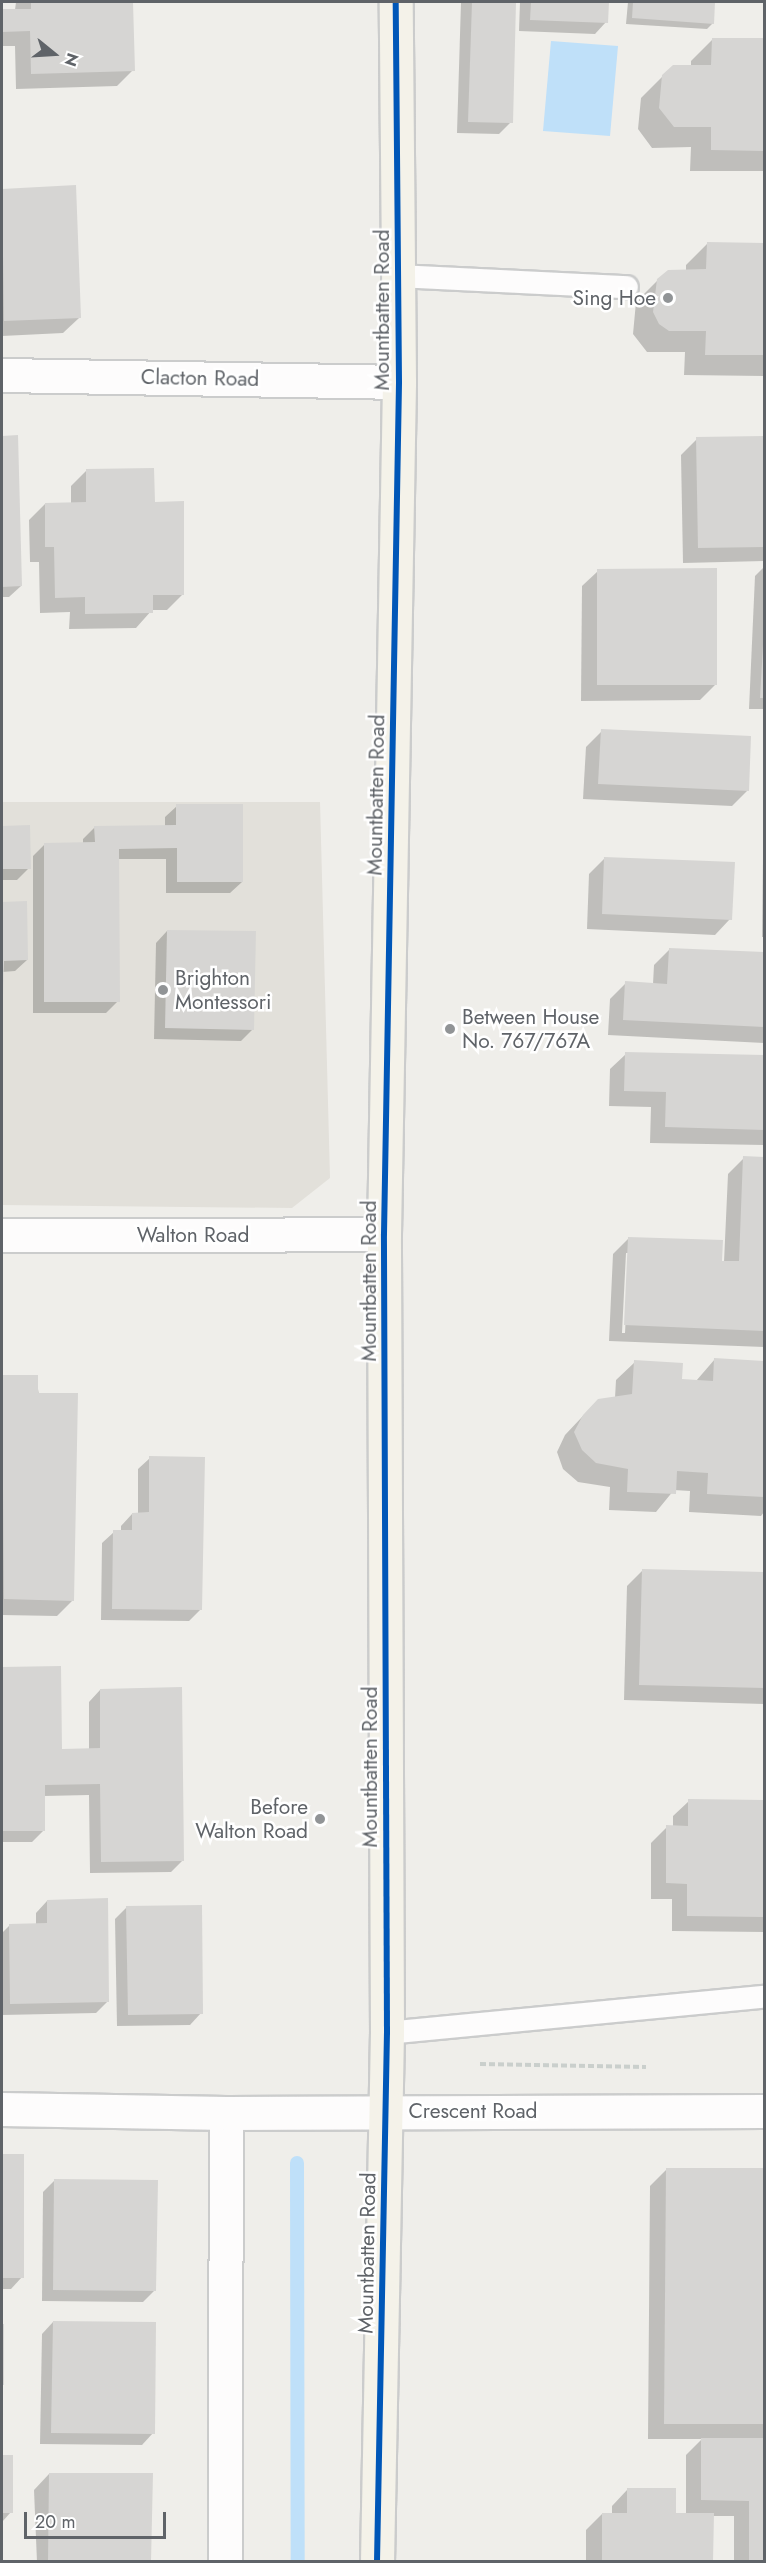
<!DOCTYPE html>
<style>
body{margin:0}
#map{position:relative;width:766px;height:2563px;overflow:hidden;background:#efeeea;font-family:Jost,sans-serif}
div>[style]{position:absolute}
[style*='--x']{left:calc(var(--x)*1px);top:calc(var(--y)*1px);width:calc(var(--w)*1px);rotate:calc(var(--a)*1deg)}
.education>*{inset:0;background:#e2e0da}
.water>*{inset:0;background:#bfe0f9}
.shadow>*{inset:0;background:#0003}
.stream>*{height:14px;margin:-7px;padding:0 7px;transform-origin:7px;border-radius:7px;background:#bfe0f9}
.building>*{inset:0;background:#d6d5d3}
.path>*{height:4px;margin-top:-2px;transform-origin:0;background:repeating-linear-gradient(90deg,#cacfcc 0 6px,transparent 0 9px)}
.roads{filter:drop-shadow(2px 0 #cbcccc) drop-shadow(-2px 0 #cbcccc) drop-shadow(0 2px #cbcccc) drop-shadow(0 -2px #cbcccc)}
.service>*{height:22px;margin:-11px;padding:0 11px;transform-origin:11px;border-radius:11px;background:#fdfcfc}
.minor>*{height:33px;margin:-16.5px;padding:0 16.5px;transform-origin:16.5px;border-radius:16.5px;background:#fdfcfc}
.tertiary>*{height:33px;margin:-16.5px;padding:0 16.5px;transform-origin:16.5px;border-radius:16.5px;background:#fdfcfc}
.primary>*{height:33px;margin:-16.5px;padding:0 16.5px;transform-origin:16.5px;border-radius:16.5px;background:#f4f2e9}
.cycleway>*{height:6px;margin:-3px;padding:0 3px;transform-origin:3px;border-radius:3px;background:#0057b8}
.dots>*{width:16px;height:16px;translate:-50% -50%;box-sizing:border-box;border:3px solid #fff;border-radius:50%}
span{translate:-50% -50%;white-space:nowrap;text-align:center;line-height:1.15;-webkit-text-stroke:5px #fff;paint-order:stroke}
.poi-label{font-size:21px;color:#5f6368}
.right{translate:-100% -50%;text-align:right}
.left{translate:0 -50%;text-align:left}
.street-label{font-size:21px;color:#5f6368}
.frame{position:absolute;inset:0;border:3px solid #5f6368;pointer-events:none}
.north{position:absolute;left:24px;top:24px;width:60px;height:60px;-webkit-text-stroke:4px #fff;paint-order:stroke;rotate:108deg;font-size:16px;font-weight:700;line-height:24px;text-align:center;color:#5f6368}
.north::after{content:'';display:block;margin:auto;width:21px;height:27px;background:#5f6368;clip-path:polygon(50% 0,100% 100%,50% 72%,0 100%)}
.scale{position:absolute;left:24px;top:2512px;width:142px;height:27px;box-sizing:border-box;border:3px solid #5f6368;border-top:0;padding-left:8px;font-size:18px;line-height:21px;white-space:nowrap;color:#5f6368;-webkit-text-stroke:4px #fff;paint-order:stroke}
</style>
<div id="map">
<div class="education">
<div style="clip-path:polygon(2px 802px,320px 802px,330px 1178px,292px 1208px,2px 1205px)"></div>
</div>
<div class="water">
<div style="clip-path:polygon(551px 41px,618px 46px,610px 136px,543px 131px)"></div>
</div>
<div class="shadow">
<div style="clip-path:polygon(16px 2px,132px 2px,133px 70px,117px 86px,16px 89px,15px 46px,2px 46px,2px 11px,15px 10px)"></div>
<div style="clip-path:polygon(461px 2px,514px 2px,511px 122px,499px 134px,457px 133px)"></div>
<div style="clip-path:polygon(520px 2px,607px 2px,606px 22px,595px 34px,519px 31px)"></div>
<div style="clip-path:polygon(628px 2px,714px 2px,713px 23px,707px 29px,626px 24px)"></div>
<div style="clip-path:polygon(713px 39px,764px 40px,764px 171px,690px 171px,691px 147px,652px 148px,638px 129px,641px 98px,663px 76px,691px 67px,691px 61px)"></div>
<div style="clip-path:polygon(74px 187px,79px 318px,63px 333px,2px 336px,2px 190px)"></div>
<div style="clip-path:polygon(707px 244px,764px 244px,764px 376px,684px 375px,685px 352px,647px 352px,633px 334px,636px 302px,658px 280px,686px 271px,686px 265px)"></div>
<div style="clip-path:polygon(2px 437px,16px 437px,21px 586px,9px 597px,2px 597px)"></div>
<div style="clip-path:polygon(764px 438px,764px 561px,683px 563px,681px 455px,697px 439px)"></div>
<div style="clip-path:polygon(87px 470px,153px 503px,183px 594px,167px 610px,152px 610px,136px 628px,69px 629px,70px 612px,40px 613px,39px 562px,30px 562px,29px 520px,45px 504px,71px 504px,71px 486px)"></div>
<div style="clip-path:polygon(764px 567px,764px 709px,749px 709px,755px 576px)"></div>
<div style="clip-path:polygon(598px 571px,716px 684px,700px 700px,581px 701px,582px 586px)"></div>
<div style="clip-path:polygon(602px 731px,748px 790px,732px 806px,583px 799px,586px 747px)"></div>
<div style="clip-path:polygon(177px 806px,242px 882px,230px 893px,166px 893px,166px 859px,117px 859px,118px 1001px,106px 1013px,33px 1013px,33px 856px,45px 844px,83px 844px,83px 839px,95px 827px,165px 826px,165px 817px)"></div>
<div style="clip-path:polygon(2px 827px,28px 827px,29px 868px,17px 880px,2px 880px)"></div>
<div style="clip-path:polygon(764px 856px,764px 937px,762px 937px,763px 857px)"></div>
<div style="clip-path:polygon(605px 858px,730px 919px,715px 935px,587px 929px,589px 874px)"></div>
<div style="clip-path:polygon(2px 889px,2px 903px,26px 903px,27px 960px,15px 971px,2px 972px,2px 1028px)"></div>
<div style="clip-path:polygon(167px 931px,253px 1029px,241px 1041px,154px 1039px,156px 943px)"></div>
<div style="clip-path:polygon(670px 949px,764px 954px,764px 1043px,608px 1035px,610px 999px,626px 983px,653px 984px,654px 965px)"></div>
<div style="clip-path:polygon(626px 1054px,764px 1057px,764px 1145px,650px 1143px,651px 1107px,609px 1106px,610px 1069px)"></div>
<div style="clip-path:polygon(evenodd,744px 1158px,764px 1159px,764px 1347px,609px 1341px,613px 1254px,629px 1238px,724px 1262px,728px 1174px,744px 1158px,626px 1253px,629px 1253px,625px 1333px,622px 1333px,626px 1253px)"></div>
<div style="clip-path:polygon(715px 1359px,764px 1362px,764px 1512px,761px 1516px,689px 1512px,690px 1491px,674px 1490px,656px 1512px,609px 1510px,610px 1487px,578px 1482px,563px 1469px,557px 1452px,565px 1435px,598px 1400px,615px 1398px,616px 1380px,635px 1362px,680px 1380px,696px 1381px)"></div>
<div style="clip-path:polygon(2px 1376px,36px 1377px,73px 1600px,57px 1616px,2px 1615px)"></div>
<div style="clip-path:polygon(150px 1458px,201px 1609px,189px 1621px,101px 1620px,102px 1543px,114px 1532px,121px 1532px,121px 1526px,132px 1514px,138px 1514px,138px 1469px)"></div>
<div style="clip-path:polygon(643px 1570px,764px 1573px,764px 1704px,624px 1700px,627px 1586px)"></div>
<div style="clip-path:polygon(2px 1668px,59px 1668px,60px 1750px,89px 1750px,89px 1702px,100px 1690px,183px 1860px,171px 1872px,90px 1873px,89px 1795px,44px 1796px,44px 1830px,32px 1842px,2px 1842px)"></div>
<div style="clip-path:polygon(689px 1801px,764px 1801px,764px 1932px,672px 1931px,672px 1899px,651px 1899px,651px 1843px,667px 1827px,673px 1827px,673px 1816px)"></div>
<div style="clip-path:polygon(47px 1901px,108px 2001px,96px 2013px,2px 2015px,2px 1933px,10px 1925px,36px 1924px,36px 1913px)"></div>
<div style="clip-path:polygon(127px 1907px,201px 2013px,190px 2025px,117px 2026px,115px 1919px)"></div>
<div style="clip-path:polygon(2px 2155px,23px 2155px,22px 2277px,11px 2289px,2px 2289px)"></div>
<div style="clip-path:polygon(666px 2170px,764px 2170px,764px 2562px,734px 2562px,734px 2516px,712px 2516px,712px 2562px,586px 2562px,586px 2530px,602px 2514px,612px 2514px,612px 2506px,627px 2490px,674px 2515px,686px 2515px,686px 2455px,702px 2439px,648px 2439px,650px 2186px)"></div>
<div style="clip-path:polygon(55px 2180px,154px 2291px,143px 2302px,42px 2301px,43px 2192px)"></div>
<div style="clip-path:polygon(53px 2322px,153px 2433px,142px 2445px,40px 2444px,42px 2334px)"></div>
<div style="clip-path:polygon(2px 2326px,3px 2326px,2px 2435px)"></div>
<div style="clip-path:polygon(2px 2456px,12px 2456px,11px 2512px,2px 2522px)"></div>
<div style="clip-path:polygon(49px 2474px,150px 2562px,37px 2562px,34px 2490px)"></div>
</div>
<div class="stream">
<div style="--x:297;--y:2163;--w:399;--a:89.9"></div>
</div>
<div class="building">
<div style="clip-path:polygon(31px 2px,133px 2px,135px 71px,31px 74px,30px 31px,2px 32px,2px 9px,31px 9px)"></div>
<div style="clip-path:polygon(472px 2px,516px 2px,513px 123px,468px 122px)"></div>
<div style="clip-path:polygon(531px 2px,609px 2px,608px 23px,530px 20px)"></div>
<div style="clip-path:polygon(633px 2px,715px 2px,714px 24px,632px 18px)"></div>
<div style="clip-path:polygon(712px 38px,764px 38px,764px 151px,711px 150px,711px 127px,674px 127px,659px 108px,662px 75px,673px 65px,711px 65px)"></div>
<div style="clip-path:polygon(76px 185px,81px 318px,4px 321px,2px 189px)"></div>
<div style="clip-path:polygon(707px 242px,764px 243px,764px 355px,705px 355px,706px 331px,669px 331px,659px 324px,653px 312px,657px 279px,668px 270px,706px 269px)"></div>
<div style="clip-path:polygon(18px 435px,22px 586px,2px 587px,2px 436px)"></div>
<div style="clip-path:polygon(764px 436px,764px 547px,698px 548px,696px 437px)"></div>
<div style="clip-path:polygon(154px 468px,155px 502px,184px 501px,184px 595px,153px 595px,153px 613px,85px 614px,85px 597px,55px 598px,54px 547px,45px 547px,45px 503px,86px 502px,86px 469px)"></div>
<div style="clip-path:polygon(717px 568px,717px 685px,597px 685px,597px 569px)"></div>
<div style="clip-path:polygon(763px 645px,764px 645px,764px 698px,760px 698px)"></div>
<div style="clip-path:polygon(601px 729px,751px 736px,749px 791px,598px 784px)"></div>
<div style="clip-path:polygon(176px 804px,243px 804px,243px 882px,177px 882px,177px 848px,119px 849px,120px 1002px,44px 1002px,44px 843px,95px 842px,94px 826px,176px 825px)"></div>
<div style="clip-path:polygon(30px 825px,31px 869px,2px 869px,2px 826px)"></div>
<div style="clip-path:polygon(604px 857px,735px 862px,732px 920px,602px 914px)"></div>
<div style="clip-path:polygon(27px 901px,28px 960px,4px 961px,2px 1030px,2px 902px)"></div>
<div style="clip-path:polygon(167px 930px,256px 931px,254px 1030px,165px 1028px)"></div>
<div style="clip-path:polygon(669px 948px,764px 952px,764px 1027px,623px 1020px,625px 981px,667px 984px)"></div>
<div style="clip-path:polygon(625px 1052px,764px 1055px,764px 1130px,665px 1127px,666px 1092px,624px 1091px)"></div>
<div style="clip-path:polygon(743px 1156px,764px 1157px,764px 1331px,624px 1325px,628px 1237px,723px 1240px,722px 1261px,739px 1261px)"></div>
<div style="clip-path:polygon(714px 1358px,764px 1361px,764px 1497px,707px 1494px,708px 1473px,677px 1471px,676px 1494px,627px 1492px,628px 1469px,596px 1463px,582px 1450px,574px 1432px,583px 1415px,598px 1399px,632px 1394px,634px 1360px,683px 1363px,682px 1379px,713px 1381px)"></div>
<div style="clip-path:polygon(2px 1375px,38px 1375px,38px 1393px,78px 1393px,74px 1601px,4px 1599px)"></div>
<div style="clip-path:polygon(149px 1456px,205px 1457px,202px 1610px,112px 1609px,113px 1530px,132px 1530px,132px 1513px,149px 1512px)"></div>
<div style="clip-path:polygon(642px 1569px,764px 1572px,764px 1688px,639px 1685px)"></div>
<div style="clip-path:polygon(61px 1666px,62px 1749px,100px 1748px,100px 1689px,182px 1687px,184px 1861px,101px 1862px,100px 1784px,45px 1785px,45px 1831px,2px 1831px,2px 1667px)"></div>
<div style="clip-path:polygon(688px 1799px,764px 1800px,764px 1917px,687px 1916px,687px 1884px,666px 1883px,666px 1825px,688px 1826px)"></div>
<div style="clip-path:polygon(108px 1898px,109px 2002px,10px 2004px,9px 1924px,47px 1923px,47px 1900px)"></div>
<div style="clip-path:polygon(202px 1905px,203px 2014px,128px 2015px,126px 1906px)"></div>
<div style="clip-path:polygon(2px 2154px,24px 2154px,24px 2278px,2px 2278px)"></div>
<div style="clip-path:polygon(666px 2168px,764px 2168px,764px 2424px,664px 2424px)"></div>
<div style="clip-path:polygon(54px 2179px,158px 2180px,156px 2291px,53px 2290px)"></div>
<div style="clip-path:polygon(53px 2321px,156px 2322px,155px 2434px,51px 2433px)"></div>
<div style="clip-path:polygon(2px 2324px,4px 2324px,4px 2385px,2px 2385px)"></div>
<div style="clip-path:polygon(701px 2438px,764px 2438px,764px 2562px,749px 2562px,749px 2501px,701px 2500px)"></div>
<div style="clip-path:polygon(2px 2455px,13px 2455px,13px 2513px,2px 2513px)"></div>
<div style="clip-path:polygon(49px 2473px,153px 2473px,151px 2562px,48px 2562px)"></div>
<div style="clip-path:polygon(627px 2488px,676px 2488px,676px 2513px,714px 2513px,713px 2562px,602px 2562px,602px 2513px,627px 2513px)"></div>
</div>
<div class="path">
<div style="--x:480;--y:2064;--w:166;--a:1"></div>
</div>
<div class="roads">
<div class="service">
<div style="--x:398;--y:276;--w:229;--a:2.8"></div>
<div style="--x:387;--y:2033;--w:379;--a:-5.5"></div>
</div>
<div class="minor">
<div style="--x:2;--y:375;--w:397;--a:1"></div>
<div style="--x:2;--y:1235;--w:382;--a:-0.1"></div>
<div style="--x:225;--y:2562;--w:449;--a:-89.9"></div>
</div>
<div class="tertiary">
<div style="--x:2;--y:2109;--w:224;--a:1"></div>
<div style="--x:226;--y:2113;--w:538;--a:-0.21"></div>
</div>
<div class="primary">
<div style="--x:377;--y:2562;--w:529;--a:-88.92"></div>
<div style="--x:387;--y:2033;--w:799;--a:-90.22"></div>
<div style="--x:384;--y:1234;--w:852;--a:-88.99"></div>
<div style="--x:399;--y:382;--w:380;--a:-90.5"></div>
</div>
</div>
<div class="cycleway">
<div style="--x:377;--y:2562;--w:529;--a:-88.92"></div>
<div style="--x:387;--y:2033;--w:799;--a:-90.22"></div>
<div style="--x:384;--y:1234;--w:852;--a:-88.99"></div>
<div style="--x:399;--y:382;--w:380;--a:-90.5"></div>
</div>
<div class="dots">
<div style="left:668px;top:298px;background:#919496"></div>
<div style="left:163px;top:990px;background:#919496"></div>
<div style="left:450px;top:1029px;background:#919496"></div>
<div style="left:320px;top:1819px;background:#919496"></div>
</div>
<div class="poi-label">
<span class="right" style="left:656px;top:298px">Sing Hoe</span>
<span class="left" style="left:175px;top:990px">Brighton<br>Montessori</span>
<span class="left" style="left:462px;top:1029px">Between House<br>No. 767/767A</span>
<span class="right" style="left:308px;top:1819px">Before<br>Walton Road</span>
</div>
<div class="street-label">
<span style="left:382px;top:310px;rotate:-90deg">Mountbatten Road</span>
<span style="left:200px;top:378px;rotate:1deg">Clacton Road</span>
<span style="left:376px;top:795px;rotate:-89deg">Mountbatten Road</span>
<span style="left:193px;top:1235px">Walton Road</span>
<span style="left:369px;top:1281px;rotate:-90deg">Mountbatten Road</span>
<span style="left:370px;top:1767px;rotate:-90deg">Mountbatten Road</span>
<span style="left:473px;top:2111px">Crescent Road</span>
<span style="left:367px;top:2253px;rotate:-89deg">Mountbatten Road</span>
</div>
<div class="frame"></div>
<div class="north">N</div>
<div class="scale">20 m</div>
</div>
